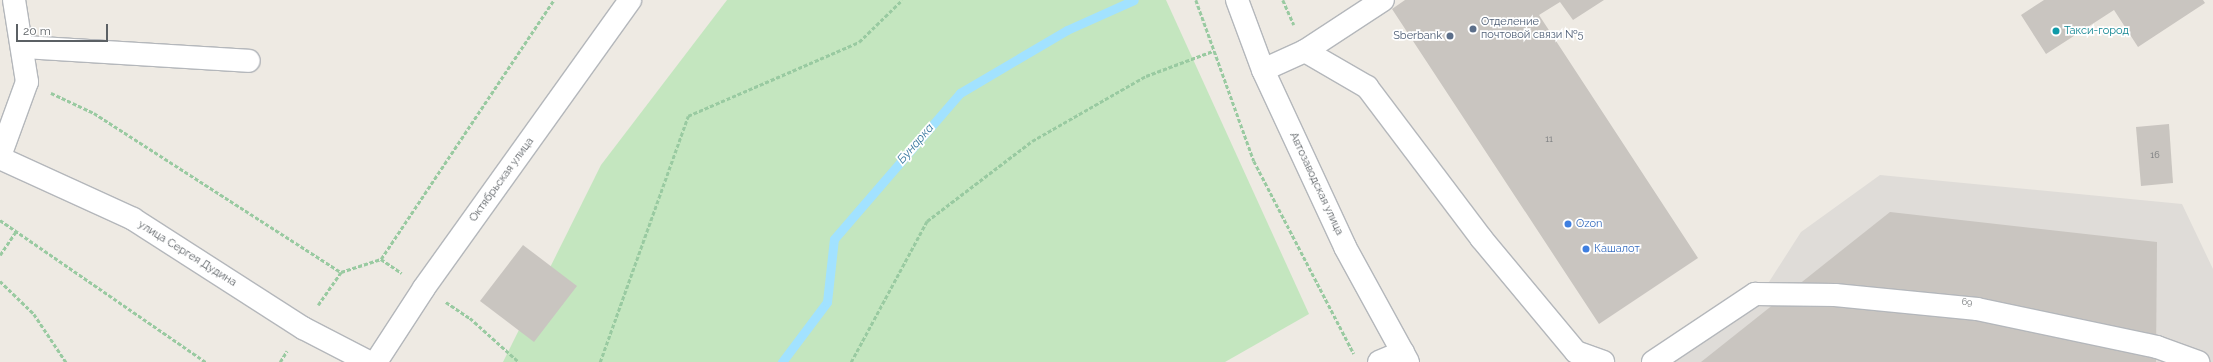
<!DOCTYPE html>
<meta charset="utf-8">
<style>
body{margin:0}
#map{position:relative;width:2213px;height:362px;overflow:hidden;background:#eeeae3;font-family:Raleway,sans-serif}
div>[style]{position:absolute}
[style*='--x']{left:calc(var(--x)*1px);top:calc(var(--y)*1px);width:calc(var(--w)*1px);rotate:calc(var(--a)*1deg)}
.industrial>*{inset:0;background:#dfdcd8}
.green>*{inset:0;background:#c4e6bf}
.stream>*{height:9px;margin:-4.5px;padding:0 4.5px;transform-origin:4.5px;border-radius:4.5px;background:#a2e2ff}
.building>*{inset:0;background:#c9c5c0}
.path>*{height:2.5px;margin-top:-1.25px;transform-origin:0;background:repeating-linear-gradient(90deg,#99caa1 0 4px,transparent 0 6px)}
.roads{filter:drop-shadow(1px 0 #b4b7bb) drop-shadow(-1px 0 #b4b7bb) drop-shadow(0 1px #b4b7bb) drop-shadow(0 -1px #b4b7bb)}
.minor>*{height:22px;margin:-11px;padding:0 11px;transform-origin:11px;border-radius:11px;background:#fff}
.dots>*{width:11px;height:11px;translate:-50% -50%;box-sizing:border-box;border:2px solid #fff;border-radius:50%}
span{translate:-50% -50%;white-space:nowrap;text-align:center;line-height:1.15;-webkit-text-stroke:3.5px #fff;paint-order:stroke}
.number-label{font-size:9px;color:#76797b}
.number-label span{-webkit-text-stroke-width:0}
.service-label{font-size:11px;color:#4e5e75}
.left{translate:0 -50%;text-align:left}
.right{translate:-100% -50%;text-align:right}
.culture-label{font-size:11px;color:#0d838f}
.street-label{font-size:11px;color:#5b6064}
.shop-label{font-size:11px;color:#366cbe}
.water-label{font-size:12px;color:#3978a0;font-style:italic}
.scale{position:absolute;left:16px;top:24px;width:92px;height:18px;box-sizing:border-box;border:2px solid #5b6064;border-top:0;padding-left:5px;font-size:12px;line-height:14px;white-space:nowrap;color:#5b6064;-webkit-text-stroke:3px #fff;paint-order:stroke}
</style>
<div id="map">
<div class="industrial">
<div style="clip-path:polygon(1880px 175px,2182px 204px,2213px 269px,2213px 362px,1669px 362px,1753px 307px,1801px 232px)"></div>
</div>
<div class="green">
<div style="clip-path:polygon(727px 0,1166px 0,1309px 314px,1225px 362px,503px 362px,601px 165px)"></div>
</div>
<div class="stream">
<div style="--x:782;--y:362;--w:75;--a:-53.1"></div>
<div style="--x:827;--y:302;--w:63;--a:-83.7"></div>
<div style="--x:834;--y:239;--w:193;--a:-49.2"></div>
<div style="--x:960;--y:93;--w:124;--a:-30.5"></div>
<div style="--x:1067;--y:30;--w:73;--a:-24.1"></div>
</div>
<div class="building">
<div style="clip-path:polygon(1405px 0,1604px 0,1573px 20px,1560px 2px,1539px 15px,1698px 258px,1599px 324px,1392px 9px)"></div>
<div style="clip-path:polygon(2044px 0,2203px 0,2205px 3px,2138px 47px,2114px 10px,2046px 54px,2021px 15px)"></div>
<div style="clip-path:polygon(2169px 124px,2173px 183px,2141px 186px,2136px 127px)"></div>
<div style="clip-path:polygon(1890px 212px,2157px 242px,2156px 362px,1701px 362px)"></div>
<div style="clip-path:polygon(523px 245px,577px 286px,534px 342px,480px 301px)"></div>
</div>
<div class="path">
<div style="--x:1196;--y:0;--w:171;--a:70.2"></div>
<div style="--x:1254;--y:161;--w:217;--a:62.6"></div>
<div style="--x:1283;--y:0;--w:27;--a:66"></div>
<div style="--x:51;--y:93;--w:47;--a:24.9"></div>
<div style="--x:94;--y:113;--w:294;--a:32.8"></div>
<div style="--x:341;--y:272;--w:42;--a:-18"></div>
<div style="--x:381;--y:259;--w:311;--a:-56.3"></div>
<div style="--x:0;--y:220;--w:250;--a:34.6"></div>
<div style="--x:0;--y:255;--w:29;--a:-56"></div>
<div style="--x:381;--y:259;--w:25;--a:34"></div>
<div style="--x:0;--y:281;--w:47;--a:44.1"></div>
<div style="--x:34;--y:314;--w:58;--a:56.3"></div>
<div style="--x:446;--y:302;--w:29;--a:34"></div>
<div style="--x:470;--y:318;--w:66;--a:41.9"></div>
<div style="--x:318;--y:305;--w:40;--a:-55.1"></div>
<div style="--x:280;--y:362;--w:13;--a:-58"></div>
<div style="--x:600;--y:362;--w:261;--a:-70.3"></div>
<div style="--x:688;--y:116;--w:186;--a:-23.4"></div>
<div style="--x:859;--y:42;--w:60;--a:-44.3"></div>
<div style="--x:851;--y:362;--w:160;--a:-61.7"></div>
<div style="--x:927;--y:221;--w:132;--a:-37.3"></div>
<div style="--x:1032;--y:141;--w:131;--a:-29.7"></div>
<div style="--x:1146;--y:76;--w:72;--a:-20.5"></div>
</div>
<div class="roads">
<div class="minor">
<div style="--x:1237;--y:0;--w:75;--a:69.6"></div>
<div style="--x:1263;--y:70;--w:195;--a:65.1"></div>
<div style="--x:1345;--y:247;--w:131;--a:61.3"></div>
<div style="--x:23;--y:47;--w:226;--a:3.5"></div>
<div style="--x:1305;--y:51;--w:72;--a:30.1"></div>
<div style="--x:1367;--y:87;--w:189;--a:52.9"></div>
<div style="--x:1481;--y:238;--w:148;--a:50.2"></div>
<div style="--x:1576;--y:352;--w:29;--a:20"></div>
<div style="--x:1263;--y:70;--w:46;--a:-24.3"></div>
<div style="--x:1305;--y:51;--w:93;--a:-33.2"></div>
<div style="--x:0;--y:156;--w:79;--a:-70"></div>
<div style="--x:27;--y:82;--w:83;--a:-99"></div>
<div style="--x:0;--y:158;--w:146;--a:24.6"></div>
<div style="--x:133;--y:219;--w:202;--a:32.7"></div>
<div style="--x:303;--y:328;--w:74;--a:27.3"></div>
<div style="--x:376;--y:362;--w:88;--a:-57"></div>
<div style="--x:424;--y:288;--w:354;--a:-54.4"></div>
<div style="--x:1379;--y:362;--w:26;--a:-23"></div>
<div style="--x:1653;--y:362;--w:123;--a:-33.7"></div>
<div style="--x:1755;--y:294;--w:80;--a:0.7"></div>
<div style="--x:1835;--y:295;--w:143;--a:5.6"></div>
<div style="--x:1977;--y:309;--w:184;--a:11.9"></div>
<div style="--x:2157;--y:347;--w:44;--a:20.1"></div>
</div>
</div>
<div class="dots">
<div style="left:1473px;top:29px;background:#5c6f8a"></div>
<div style="left:2056px;top:31px;background:#0f9aa8"></div>
<div style="left:1450px;top:36px;background:#5c6f8a"></div>
<div style="left:1568px;top:224px;background:#3f7fe0"></div>
<div style="left:1586px;top:249px;background:#3f7fe0"></div>
</div>
<div class="number-label">
<span style="left:1549px;top:139px">11</span>
<span style="left:2155px;top:155px">16</span>
<span style="left:1967px;top:302px">69</span>
</div>
<div class="service-label">
<span class="left" style="left:1481px;top:29px">Отделение<br>почтовой связи №5</span>
<span class="right" style="left:1442px;top:36px">Sberbank</span>
</div>
<div class="culture-label">
<span class="left" style="left:2064px;top:31px">Такси-город</span>
</div>
<div class="street-label">
<span style="left:502px;top:180px;rotate:-54deg">Октябрьская улица</span>
<span style="left:1316px;top:184px;rotate:65deg">Автозаводская улица</span>
<span style="left:187px;top:254px;rotate:32deg">улица Сергея Дудина</span>
</div>
<div class="shop-label">
<span class="left" style="left:1576px;top:224px">Ozon</span>
<span class="left" style="left:1594px;top:249px">Кашалот</span>
</div>
<div class="water-label">
<span style="left:916px;top:144px;rotate:-49deg">Бунарка</span>
</div>
<div class="scale">20 m</div>
</div>
